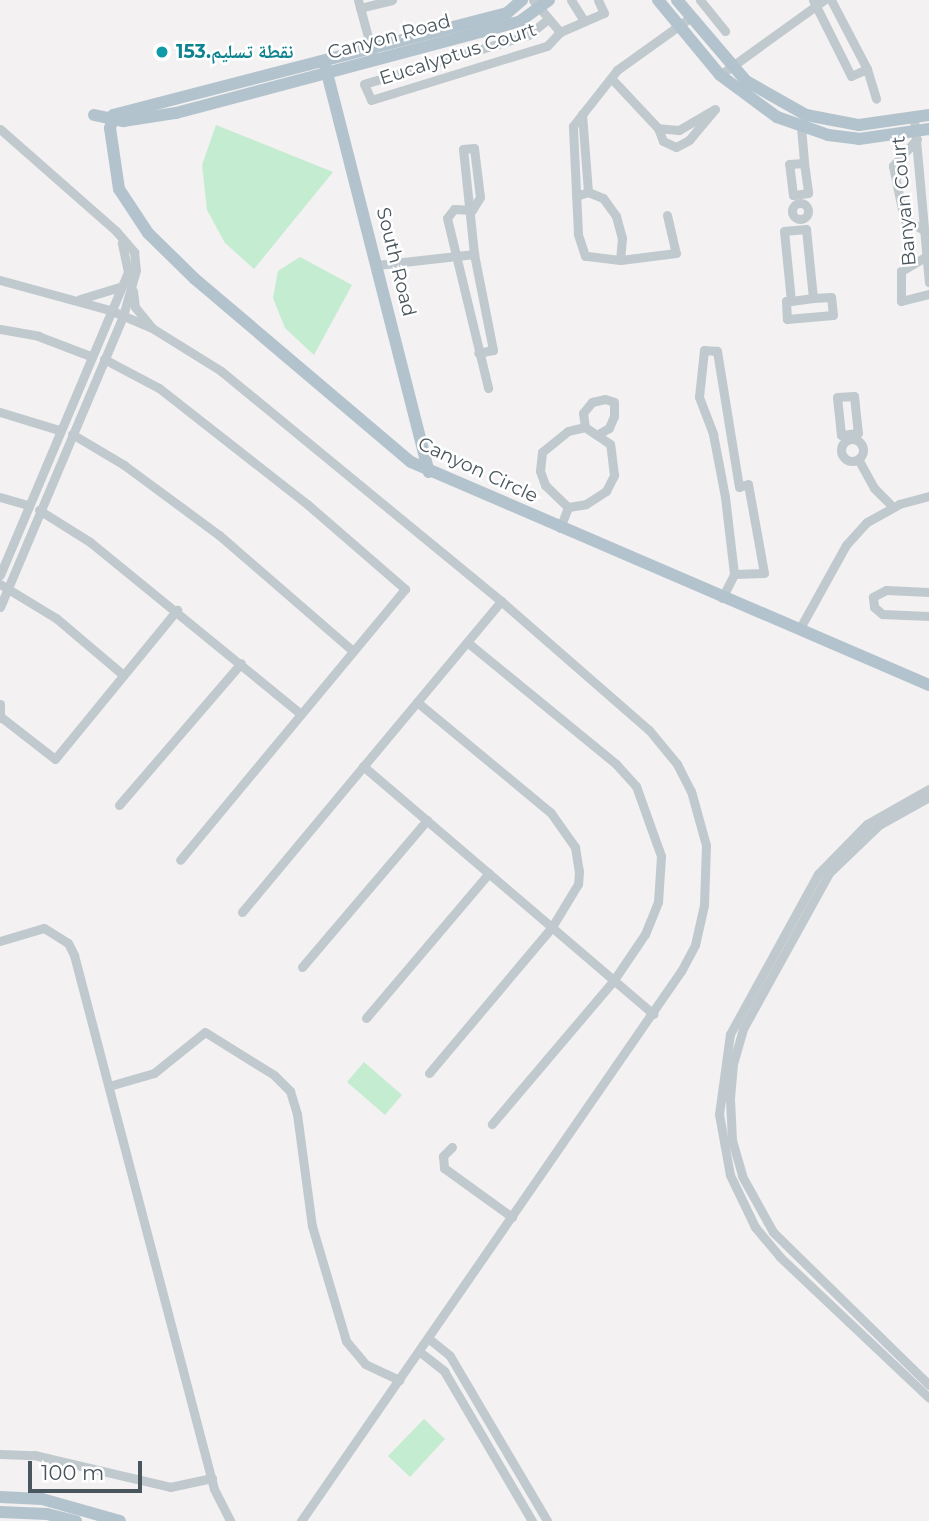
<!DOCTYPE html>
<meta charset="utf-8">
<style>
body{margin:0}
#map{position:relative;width:929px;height:1521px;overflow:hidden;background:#f3f1f1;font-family:Montserrat,"Noto Naskh Arabic",sans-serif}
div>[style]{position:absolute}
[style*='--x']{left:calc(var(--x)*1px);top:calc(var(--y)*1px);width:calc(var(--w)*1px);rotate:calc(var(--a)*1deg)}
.green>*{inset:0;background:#c4ecd0}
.minor>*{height:9px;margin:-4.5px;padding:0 4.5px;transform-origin:4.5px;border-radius:4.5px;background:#c0c9ce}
.minor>.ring{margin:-4.5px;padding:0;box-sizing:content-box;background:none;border:9px solid #c0c9ce;border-radius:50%}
.major>*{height:12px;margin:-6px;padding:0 6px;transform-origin:6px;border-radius:6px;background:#b3c3cd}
.dots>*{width:19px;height:19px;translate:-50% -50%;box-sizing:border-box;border:4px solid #fff;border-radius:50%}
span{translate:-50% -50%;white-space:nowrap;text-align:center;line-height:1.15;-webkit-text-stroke:5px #fff;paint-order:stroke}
.street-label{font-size:19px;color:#4a565d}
.culture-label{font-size:19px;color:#0d838f;font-weight:700}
.left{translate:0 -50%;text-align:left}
.scale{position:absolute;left:28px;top:1461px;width:114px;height:32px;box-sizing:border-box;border:4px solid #4a565d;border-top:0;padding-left:9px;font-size:21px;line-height:24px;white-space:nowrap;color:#4a565d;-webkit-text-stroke:5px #fff;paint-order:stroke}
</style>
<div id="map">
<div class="green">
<div style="clip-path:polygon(216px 125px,333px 172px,254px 269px,225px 243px,207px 210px,202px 165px)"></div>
<div style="clip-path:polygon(300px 257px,352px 285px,314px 355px,285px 328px,273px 298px,278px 271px)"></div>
<div style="clip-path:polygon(364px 1062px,402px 1095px,385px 1115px,347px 1082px)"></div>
<div style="clip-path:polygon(424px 1419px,445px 1439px,410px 1477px,388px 1456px)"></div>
</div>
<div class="minor">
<div style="--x:358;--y:0;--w:54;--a:74.9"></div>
<div style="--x:533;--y:0;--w:42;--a:49.8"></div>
<div style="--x:571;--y:0;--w:25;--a:58"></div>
<div style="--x:700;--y:0;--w:40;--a:51"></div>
<div style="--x:813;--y:0;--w:85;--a:63.4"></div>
<div style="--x:851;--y:76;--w:17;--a:-24"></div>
<div style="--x:831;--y:0;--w:78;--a:62.4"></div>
<div style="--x:867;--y:69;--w:31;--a:73"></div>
<div style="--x:360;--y:8;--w:33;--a:-14"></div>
<div style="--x:548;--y:19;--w:26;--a:141"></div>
<div style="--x:528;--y:35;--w:171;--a:163.4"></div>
<div style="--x:364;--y:84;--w:17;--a:66"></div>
<div style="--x:371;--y:100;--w:184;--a:-17.1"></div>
<div style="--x:547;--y:46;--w:19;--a:-47"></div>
<div style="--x:560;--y:32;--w:48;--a:-23.4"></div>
<div style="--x:604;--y:13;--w:14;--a:-115"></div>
<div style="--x:720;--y:75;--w:128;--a:-35.8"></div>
<div style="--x:611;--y:78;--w:69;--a:46.8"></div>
<div style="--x:658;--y:128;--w:14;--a:69"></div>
<div style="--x:663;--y:141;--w:14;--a:25"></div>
<div style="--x:676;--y:147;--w:15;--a:-28"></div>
<div style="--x:689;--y:140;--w:40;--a:-50"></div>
<div style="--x:715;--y:109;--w:42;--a:149.7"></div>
<div style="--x:679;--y:130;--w:21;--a:-175"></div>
<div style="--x:582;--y:114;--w:78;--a:85.6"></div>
<div style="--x:914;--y:118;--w:165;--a:84.8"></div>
<div style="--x:801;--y:127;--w:36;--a:85"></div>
<div style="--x:0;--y:129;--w:154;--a:41.3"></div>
<div style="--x:116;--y:231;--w:28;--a:49"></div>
<div style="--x:134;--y:252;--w:18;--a:84"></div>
<div style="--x:136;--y:270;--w:48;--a:105.8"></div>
<div style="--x:123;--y:316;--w:316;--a:112.9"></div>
<div style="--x:917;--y:139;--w:36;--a:132"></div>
<div style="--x:893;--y:166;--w:54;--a:78.3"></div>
<div style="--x:904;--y:219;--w:25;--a:29"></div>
<div style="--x:804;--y:163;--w:30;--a:82"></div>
<div style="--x:808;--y:193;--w:15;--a:172"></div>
<div style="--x:793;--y:195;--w:31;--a:-97"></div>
<div style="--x:789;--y:164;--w:15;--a:-4"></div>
<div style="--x:576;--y:196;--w:13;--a:-18"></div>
<div style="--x:588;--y:192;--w:16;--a:22"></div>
<div style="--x:603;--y:198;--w:22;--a:54"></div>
<div style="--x:616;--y:216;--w:23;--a:75"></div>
<div style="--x:622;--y:238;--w:22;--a:95"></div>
<div class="ring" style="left:792px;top:203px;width:7px;height:7px"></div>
<div style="--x:472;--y:210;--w:15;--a:-58"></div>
<div style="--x:480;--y:197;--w:49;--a:-97"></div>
<div style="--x:474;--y:148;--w:11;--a:175"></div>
<div style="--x:463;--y:149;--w:106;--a:84"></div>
<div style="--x:474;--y:254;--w:98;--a:78.8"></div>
<div style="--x:493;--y:350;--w:15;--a:169"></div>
<div style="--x:472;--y:210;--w:18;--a:-177"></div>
<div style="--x:454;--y:209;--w:11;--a:128"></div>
<div style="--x:447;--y:218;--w:175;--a:76.4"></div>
<div style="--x:667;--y:215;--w:39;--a:77"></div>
<div style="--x:676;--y:253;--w:56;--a:172.9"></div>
<div style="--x:620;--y:260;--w:35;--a:-173"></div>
<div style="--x:585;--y:256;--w:23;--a:-108"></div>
<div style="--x:578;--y:234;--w:108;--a:-92.7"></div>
<div style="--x:573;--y:126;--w:71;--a:-51.8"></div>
<div style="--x:617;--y:70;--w:91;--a:-35.6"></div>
<div style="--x:806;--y:229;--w:69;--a:84.2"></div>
<div style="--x:813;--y:298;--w:22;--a:172"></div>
<div style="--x:791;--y:301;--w:70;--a:-95.7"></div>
<div style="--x:784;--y:231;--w:22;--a:-5"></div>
<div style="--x:927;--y:256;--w:30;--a:150"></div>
<div style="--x:901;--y:271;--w:30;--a:90"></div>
<div style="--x:901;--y:301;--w:29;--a:-14"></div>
<div style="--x:377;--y:265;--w:98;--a:-6.5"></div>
<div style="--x:0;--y:280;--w:114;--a:15.3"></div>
<div style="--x:110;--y:310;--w:46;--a:23.2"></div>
<div style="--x:152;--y:328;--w:81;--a:31.9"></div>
<div style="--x:221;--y:371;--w:362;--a:39.4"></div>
<div style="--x:501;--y:601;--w:196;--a:41.1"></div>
<div style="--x:649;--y:730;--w:44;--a:50.5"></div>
<div style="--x:677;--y:764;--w:30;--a:63"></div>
<div style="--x:691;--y:791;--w:56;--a:74.5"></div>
<div style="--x:706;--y:845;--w:60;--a:91.9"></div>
<div style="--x:704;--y:905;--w:41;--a:102.7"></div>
<div style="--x:695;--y:945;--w:30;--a:118"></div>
<div style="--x:681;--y:971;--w:669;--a:124.64"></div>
<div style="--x:133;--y:291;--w:16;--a:83"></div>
<div style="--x:135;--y:307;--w:26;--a:51"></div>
<div style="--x:80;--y:299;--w:42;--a:-16.7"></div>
<div style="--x:791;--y:301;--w:5;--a:180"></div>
<div style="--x:786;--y:301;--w:18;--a:87"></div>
<div style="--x:787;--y:319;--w:46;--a:-5"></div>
<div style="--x:833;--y:315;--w:18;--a:-96"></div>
<div style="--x:831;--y:297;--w:18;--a:177"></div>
<div style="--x:0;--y:329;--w:39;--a:10"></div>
<div style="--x:38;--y:336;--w:56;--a:21"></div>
<div style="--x:104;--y:359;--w:62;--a:27.8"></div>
<div style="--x:159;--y:388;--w:188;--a:38.1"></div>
<div style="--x:307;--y:504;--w:130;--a:40.9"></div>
<div style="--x:405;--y:589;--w:352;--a:129.7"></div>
<div style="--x:854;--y:396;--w:37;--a:84"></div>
<div style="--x:858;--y:433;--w:17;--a:173"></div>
<div style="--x:841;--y:435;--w:38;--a:-96"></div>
<div style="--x:837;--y:397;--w:17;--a:-3"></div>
<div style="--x:0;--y:412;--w:62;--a:17"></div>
<div style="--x:585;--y:427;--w:14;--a:-98"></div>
<div style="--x:583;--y:413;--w:14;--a:-51"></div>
<div style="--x:592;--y:402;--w:13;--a:-13"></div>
<div style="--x:605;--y:399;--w:9;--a:18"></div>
<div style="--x:614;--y:402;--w:14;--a:90"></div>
<div style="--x:614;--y:416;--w:13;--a:113"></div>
<div style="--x:609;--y:428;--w:10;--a:151"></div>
<div style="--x:72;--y:434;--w:61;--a:30.8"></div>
<div style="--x:124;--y:465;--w:118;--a:36.4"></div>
<div style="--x:219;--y:535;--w:177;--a:40.9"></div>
<div class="ring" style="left:841px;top:439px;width:13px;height:13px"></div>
<div style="--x:858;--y:459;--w:33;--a:61"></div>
<div style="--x:874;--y:488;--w:27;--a:45"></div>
<div style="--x:0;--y:497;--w:29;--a:16"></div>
<div style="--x:39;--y:510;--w:60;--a:32.1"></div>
<div style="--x:90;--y:542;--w:272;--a:39.2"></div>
<div style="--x:560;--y:528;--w:22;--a:-69"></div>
<div style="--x:568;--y:507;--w:18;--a:-9"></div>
<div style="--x:586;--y:504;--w:24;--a:-33"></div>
<div style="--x:606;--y:491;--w:18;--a:-63"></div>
<div style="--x:614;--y:475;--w:31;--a:-97"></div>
<div style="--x:610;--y:444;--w:30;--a:-146"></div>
<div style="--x:585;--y:427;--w:17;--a:167"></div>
<div style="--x:568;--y:431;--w:33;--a:141"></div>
<div style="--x:542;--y:452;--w:19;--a:96"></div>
<div style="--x:540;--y:471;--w:15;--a:70"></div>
<div style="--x:545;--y:485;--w:32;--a:44"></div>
<div style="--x:0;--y:575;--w:329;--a:-67.1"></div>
<div style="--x:128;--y:272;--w:30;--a:-102"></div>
<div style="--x:0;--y:584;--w:66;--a:31.3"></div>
<div style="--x:56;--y:618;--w:87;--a:40.3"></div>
<div style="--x:929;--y:592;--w:43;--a:-177.3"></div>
<div style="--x:886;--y:590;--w:15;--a:152"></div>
<div style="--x:873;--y:597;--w:10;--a:84"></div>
<div style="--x:874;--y:607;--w:11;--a:41"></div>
<div style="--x:882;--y:614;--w:47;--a:2.4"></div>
<div style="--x:722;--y:598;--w:27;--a:-63"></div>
<div style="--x:734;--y:574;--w:30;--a:-2"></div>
<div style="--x:764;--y:573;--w:90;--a:-100.2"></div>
<div style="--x:748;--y:484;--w:9;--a:162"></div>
<div style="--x:739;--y:487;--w:138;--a:-99.2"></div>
<div style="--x:717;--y:351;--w:13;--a:-176"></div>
<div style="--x:704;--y:350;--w:47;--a:96.1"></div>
<div style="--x:699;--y:397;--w:40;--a:69"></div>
<div style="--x:713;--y:434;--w:64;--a:79.2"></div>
<div style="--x:725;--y:497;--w:78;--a:83.3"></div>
<div style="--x:800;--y:628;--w:95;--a:-61"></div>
<div style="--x:846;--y:545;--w:31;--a:-48"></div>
<div style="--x:867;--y:522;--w:37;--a:-29"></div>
<div style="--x:899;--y:504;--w:31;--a:-15"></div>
<div style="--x:467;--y:642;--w:193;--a:39.3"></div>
<div style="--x:616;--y:764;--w:30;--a:48"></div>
<div style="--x:636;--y:786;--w:74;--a:70.3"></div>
<div style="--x:661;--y:856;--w:46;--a:93.7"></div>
<div style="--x:658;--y:902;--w:35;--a:112"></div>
<div style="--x:645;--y:934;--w:55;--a:124"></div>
<div style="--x:614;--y:980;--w:189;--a:130.3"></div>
<div style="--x:417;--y:702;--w:174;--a:39.6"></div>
<div style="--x:551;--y:813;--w:42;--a:54.8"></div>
<div style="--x:575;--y:847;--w:24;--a:81"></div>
<div style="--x:579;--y:871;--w:13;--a:94"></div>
<div style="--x:578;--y:884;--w:50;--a:121.2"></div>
<div style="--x:552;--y:927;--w:191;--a:130.1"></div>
<div style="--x:0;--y:704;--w:14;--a:90"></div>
<div style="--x:1;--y:717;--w:68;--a:37.9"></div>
<div style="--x:55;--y:759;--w:193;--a:-50.7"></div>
<div style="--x:363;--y:766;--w:382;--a:40.5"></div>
<div style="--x:929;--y:789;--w:71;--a:150.6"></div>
<div style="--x:867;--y:824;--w:70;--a:134.4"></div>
<div style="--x:818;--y:874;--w:183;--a:118.8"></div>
<div style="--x:730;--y:1034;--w:81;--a:97.8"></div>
<div style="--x:719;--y:1114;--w:62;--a:79.8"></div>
<div style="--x:730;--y:1175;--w:58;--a:64.3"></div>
<div style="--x:755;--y:1227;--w:39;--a:50"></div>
<div style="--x:780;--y:1257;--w:205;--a:43.4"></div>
<div style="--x:929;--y:797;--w:57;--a:150.8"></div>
<div style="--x:879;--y:825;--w:69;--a:136.2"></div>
<div style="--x:829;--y:873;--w:178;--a:118.9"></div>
<div style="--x:743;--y:1029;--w:36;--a:106"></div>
<div style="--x:733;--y:1064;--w:35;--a:95"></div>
<div style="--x:730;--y:1099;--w:41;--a:87.2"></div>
<div style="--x:732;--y:1140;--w:37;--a:74"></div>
<div style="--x:742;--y:1176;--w:64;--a:61"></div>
<div style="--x:773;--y:1232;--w:219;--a:44.4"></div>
<div style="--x:119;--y:805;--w:187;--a:-49.3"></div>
<div style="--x:242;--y:912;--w:405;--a:-50.2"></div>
<div style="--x:0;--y:941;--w:46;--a:-16.5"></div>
<div style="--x:44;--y:928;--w:28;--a:32"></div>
<div style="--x:68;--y:943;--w:13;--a:63"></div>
<div style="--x:74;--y:955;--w:552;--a:75.31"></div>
<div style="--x:214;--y:1489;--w:36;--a:63"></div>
<div style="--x:302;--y:967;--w:193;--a:-49.6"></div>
<div style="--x:366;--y:1018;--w:190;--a:-49.7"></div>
<div style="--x:109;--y:1086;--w:47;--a:-16.1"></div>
<div style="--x:154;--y:1073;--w:65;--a:-38.8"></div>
<div style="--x:205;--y:1032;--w:81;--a:31.9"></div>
<div style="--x:274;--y:1075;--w:23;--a:45"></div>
<div style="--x:290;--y:1091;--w:24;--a:73"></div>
<div style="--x:297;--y:1114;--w:113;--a:82.4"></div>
<div style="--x:312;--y:1226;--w:120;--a:73.5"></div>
<div style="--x:346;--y:1341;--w:30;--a:50"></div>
<div style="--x:365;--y:1364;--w:38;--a:25"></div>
<div style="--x:452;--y:1147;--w:13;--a:135"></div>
<div style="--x:443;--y:1156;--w:12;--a:85"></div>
<div style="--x:444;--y:1168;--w:84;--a:35.8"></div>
<div style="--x:428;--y:1338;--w:28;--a:39"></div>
<div style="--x:450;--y:1356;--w:191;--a:59.5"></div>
<div style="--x:420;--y:1352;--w:31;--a:38"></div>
<div style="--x:444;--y:1371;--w:174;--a:59.6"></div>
<div style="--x:0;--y:1454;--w:34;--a:2"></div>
<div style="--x:34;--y:1455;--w:140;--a:13.2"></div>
<div style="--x:170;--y:1487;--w:43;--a:-12.1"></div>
</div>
<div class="major">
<div style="--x:658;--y:0;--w:97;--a:50.4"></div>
<div style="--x:720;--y:75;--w:71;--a:36.4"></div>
<div style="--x:777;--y:117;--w:54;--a:19.4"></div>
<div style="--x:828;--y:135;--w:31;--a:7"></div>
<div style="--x:859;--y:139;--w:71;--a:-8.1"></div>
<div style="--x:677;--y:0;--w:106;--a:49.6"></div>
<div style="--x:746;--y:81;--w:69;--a:29.5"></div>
<div style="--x:806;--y:115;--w:54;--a:10.7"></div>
<div style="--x:859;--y:125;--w:71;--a:-8.1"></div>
<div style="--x:325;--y:65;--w:420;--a:75.7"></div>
<div style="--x:94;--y:115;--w:30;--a:12"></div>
<div style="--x:123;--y:121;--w:54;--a:-8.6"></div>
<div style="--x:176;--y:113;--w:355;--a:-14.9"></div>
<div style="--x:519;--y:22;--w:37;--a:-36"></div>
<div style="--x:113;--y:115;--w:407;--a:-14.5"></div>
<div style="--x:507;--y:13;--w:20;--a:-41"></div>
<div style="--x:114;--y:115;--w:14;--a:107"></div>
<div style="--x:110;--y:128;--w:62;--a:81.6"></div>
<div style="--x:119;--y:189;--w:53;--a:56.6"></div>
<div style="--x:148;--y:233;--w:66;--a:44.4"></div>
<div style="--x:195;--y:279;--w:283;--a:40.3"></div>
<div style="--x:411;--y:462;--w:564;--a:23.29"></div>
<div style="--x:0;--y:1497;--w:42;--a:2.7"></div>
<div style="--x:42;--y:1499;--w:81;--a:15.8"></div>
<div style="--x:0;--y:1512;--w:47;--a:2.4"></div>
<div style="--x:47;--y:1514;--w:30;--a:14"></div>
</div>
<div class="dots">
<div style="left:162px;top:52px;background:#0f9aa8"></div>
</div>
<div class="street-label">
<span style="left:389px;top:37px;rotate:-15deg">Canyon Road</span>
<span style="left:458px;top:54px;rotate:-18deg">Eucalyptus Court</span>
<span style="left:904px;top:201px;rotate:-95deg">Banyan Court</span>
<span style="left:396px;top:262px;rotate:76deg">South Road</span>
<span style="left:478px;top:470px;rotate:25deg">Canyon Circle</span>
</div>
<div class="culture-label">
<span class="left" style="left:176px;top:52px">نقطة تسليم.153</span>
</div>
<div class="scale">100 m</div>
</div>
